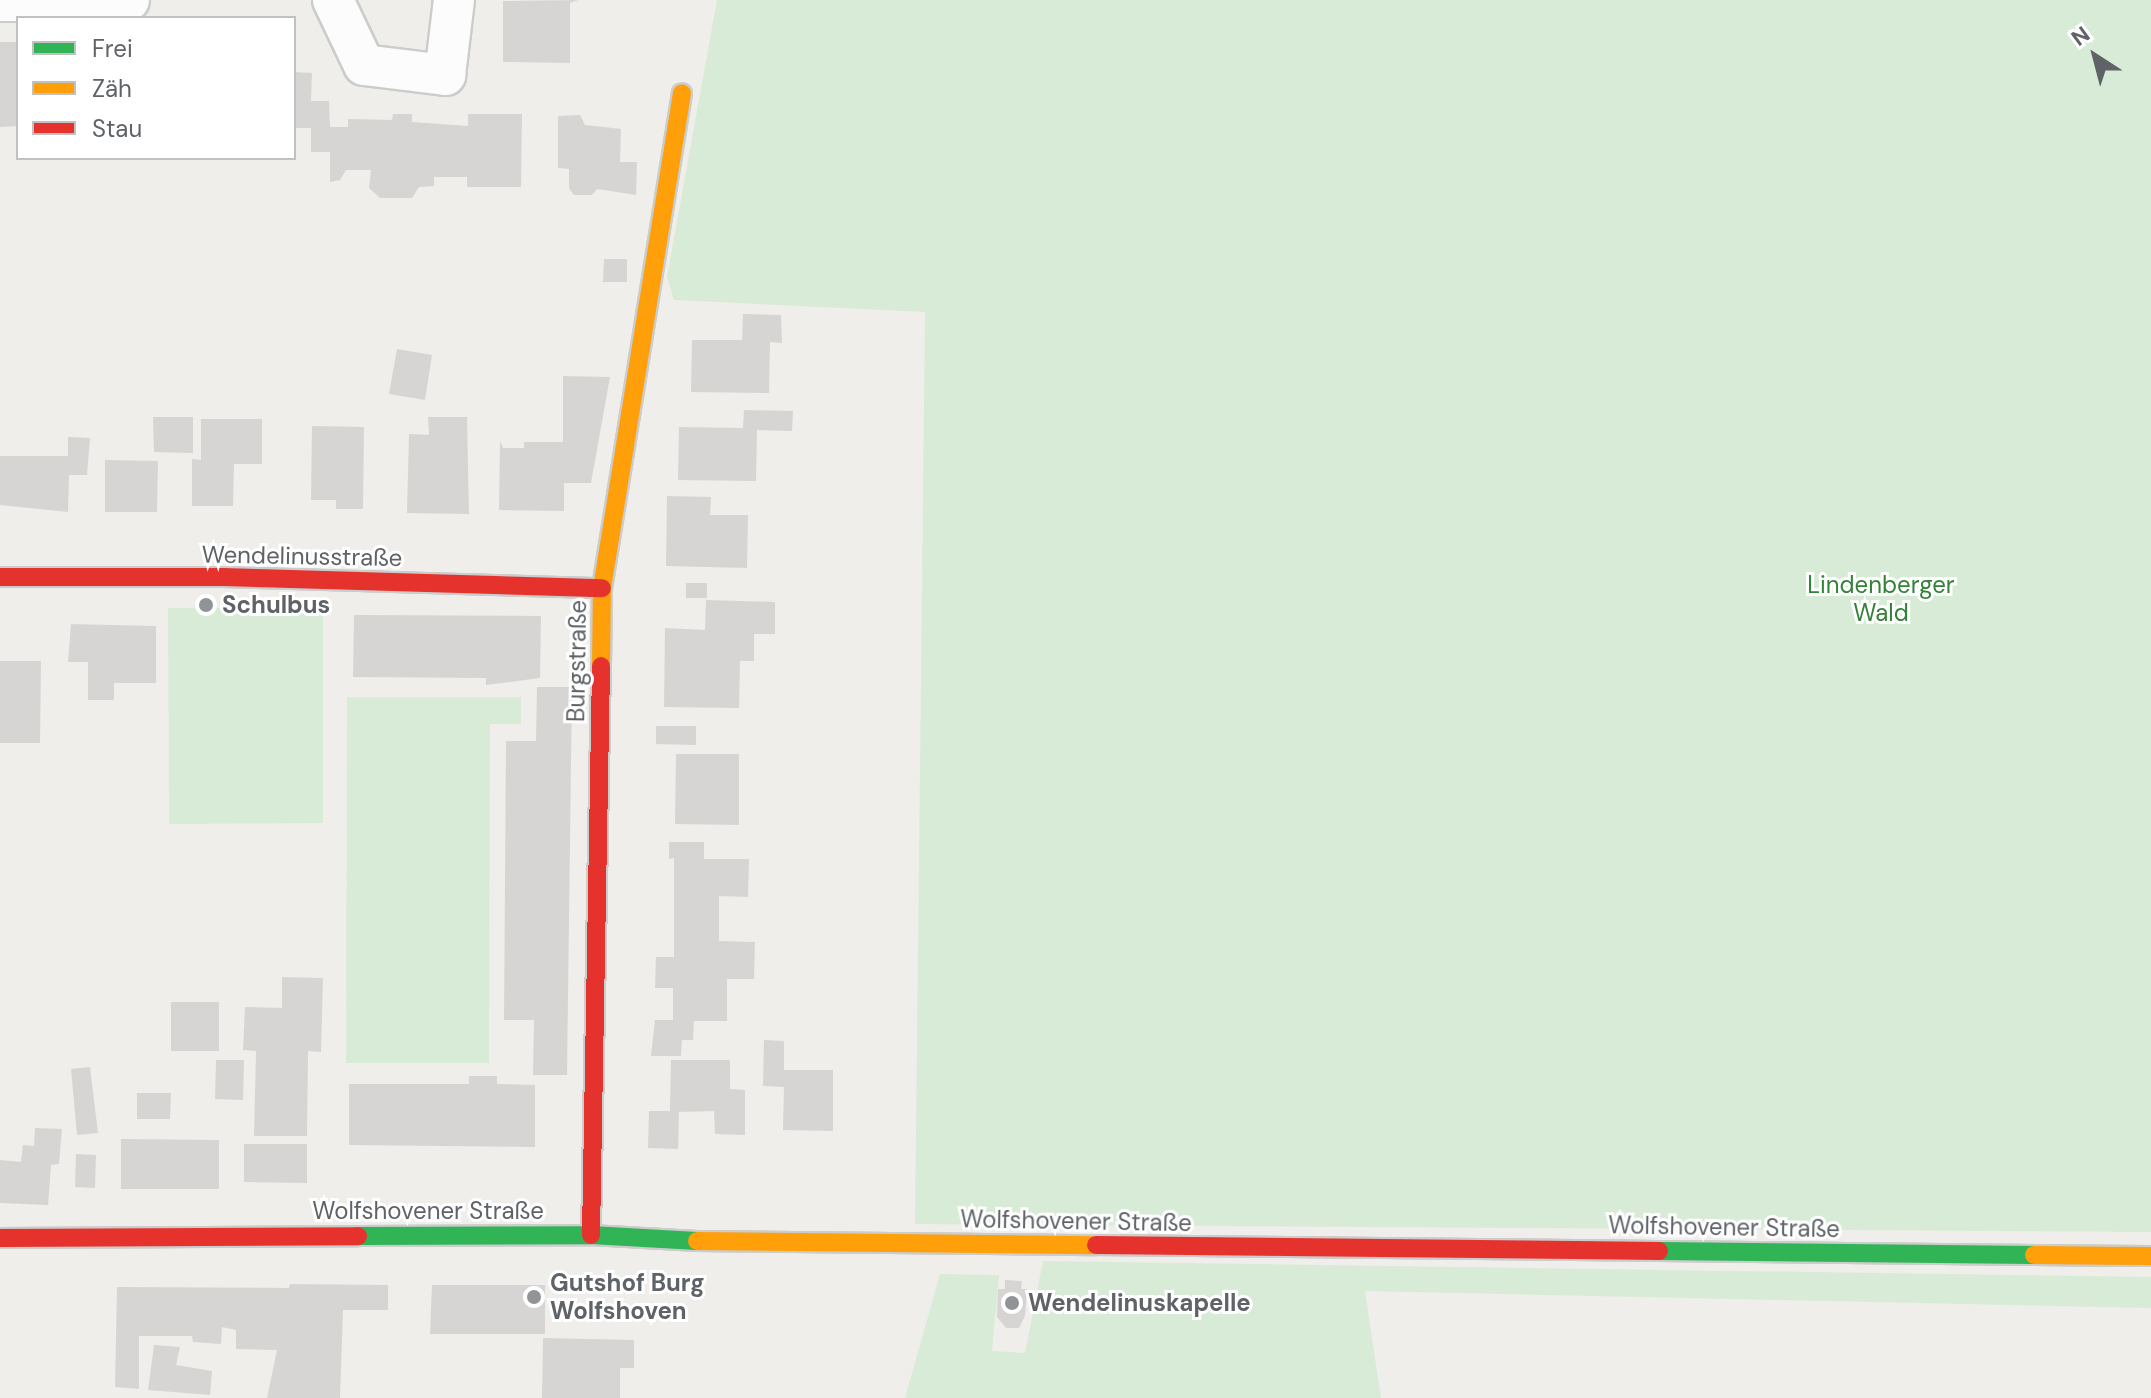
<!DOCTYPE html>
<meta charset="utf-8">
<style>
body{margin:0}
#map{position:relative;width:2151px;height:1398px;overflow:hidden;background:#efeeea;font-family:"DM Sans",sans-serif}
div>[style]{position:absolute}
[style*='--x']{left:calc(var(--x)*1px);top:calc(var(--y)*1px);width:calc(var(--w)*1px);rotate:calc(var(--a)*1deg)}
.green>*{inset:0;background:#d8ebd6}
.building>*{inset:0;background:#d6d5d3}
.roads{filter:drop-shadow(2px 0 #cbcccc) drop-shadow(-2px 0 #cbcccc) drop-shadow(0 2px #cbcccc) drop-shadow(0 -2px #cbcccc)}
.street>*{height:40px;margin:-20px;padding:0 20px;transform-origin:20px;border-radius:20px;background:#fdfcfc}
.fast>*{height:18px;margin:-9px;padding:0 9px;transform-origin:9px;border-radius:9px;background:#30b455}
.slow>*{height:18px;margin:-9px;padding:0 9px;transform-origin:9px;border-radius:9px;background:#ff9f0a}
.jam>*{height:18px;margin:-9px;padding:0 9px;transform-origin:9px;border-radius:9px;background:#e5322d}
.dots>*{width:22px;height:22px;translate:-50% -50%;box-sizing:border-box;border:4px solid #fff;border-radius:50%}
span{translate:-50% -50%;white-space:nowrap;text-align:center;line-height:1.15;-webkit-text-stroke:6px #fff;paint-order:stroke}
.street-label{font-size:24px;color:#5f6368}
.park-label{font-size:24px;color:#348238}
.poi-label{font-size:24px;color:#5f6368;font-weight:700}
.left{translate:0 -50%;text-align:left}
.legend{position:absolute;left:16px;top:16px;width:280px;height:144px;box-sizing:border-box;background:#fff;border:2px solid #bfc1c3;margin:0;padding:10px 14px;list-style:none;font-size:24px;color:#5f6368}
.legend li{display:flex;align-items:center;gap:16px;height:40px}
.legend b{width:40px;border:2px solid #bfc1c3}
.north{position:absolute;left:2055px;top:16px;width:80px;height:80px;-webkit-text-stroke:6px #fff;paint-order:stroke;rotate:324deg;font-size:22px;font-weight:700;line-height:32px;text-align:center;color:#5f6368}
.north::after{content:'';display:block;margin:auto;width:28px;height:36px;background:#5f6368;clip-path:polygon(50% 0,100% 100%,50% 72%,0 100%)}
</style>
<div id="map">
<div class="green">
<div style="clip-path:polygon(717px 0,2151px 0,2151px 1232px,915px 1224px,925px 312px,674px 300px,667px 277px)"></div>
<div style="clip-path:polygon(168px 608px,323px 608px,323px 823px,169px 824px)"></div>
<div style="clip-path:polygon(347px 697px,521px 697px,521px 724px,490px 724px,489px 1063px,346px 1063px)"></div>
<div style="clip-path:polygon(1043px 1261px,2151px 1277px,2151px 1308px,1365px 1291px,1381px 1398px,905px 1398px,940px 1274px,999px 1275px,992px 1351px,1025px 1353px)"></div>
</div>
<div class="building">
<div style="clip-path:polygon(578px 0,570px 3px,570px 63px,503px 62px,503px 1px)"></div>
<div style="clip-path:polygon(0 42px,18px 42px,18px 126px,0 127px)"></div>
<div style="clip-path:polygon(294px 72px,312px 73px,311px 101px,329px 101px,330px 127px,348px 127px,348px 119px,392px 120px,393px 114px,412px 114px,412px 122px,468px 126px,468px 114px,522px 114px,521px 187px,467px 187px,467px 177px,434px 177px,434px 186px,419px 187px,412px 198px,380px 198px,369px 188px,371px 170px,346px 170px,340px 180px,330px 182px,330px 152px,311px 152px,311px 128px,294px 128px)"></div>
<div style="clip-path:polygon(580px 115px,585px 125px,621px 129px,620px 162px,637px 162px,636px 195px,597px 189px,592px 195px,574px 195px,569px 188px,569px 169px,558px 168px,558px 116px)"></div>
<div style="clip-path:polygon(604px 259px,627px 259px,627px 282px,603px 282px)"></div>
<div style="clip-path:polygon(743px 314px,781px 315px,782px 343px,770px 342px,769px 393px,691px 392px,692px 340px,742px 340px)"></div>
<div style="clip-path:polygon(397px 349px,432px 355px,425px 400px,389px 394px)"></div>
<div style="clip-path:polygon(563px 376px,610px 377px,591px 483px,564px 483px,564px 511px,499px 510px,500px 441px,503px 448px,524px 448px,524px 442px,563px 442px)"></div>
<div style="clip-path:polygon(744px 410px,793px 411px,792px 431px,757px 430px,756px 481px,678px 480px,679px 427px,743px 428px)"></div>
<div style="clip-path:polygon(153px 417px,193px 417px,193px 453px,154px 452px)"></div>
<div style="clip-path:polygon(428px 417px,467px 417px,469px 514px,407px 513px,409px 434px,429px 435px)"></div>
<div style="clip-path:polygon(201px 419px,262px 419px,262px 464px,234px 464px,233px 506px,192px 506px,192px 459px,201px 460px)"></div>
<div style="clip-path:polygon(312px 426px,364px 427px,363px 509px,336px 509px,336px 500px,311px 500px)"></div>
<div style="clip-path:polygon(68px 437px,90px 438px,87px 475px,69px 475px,68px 512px,0 505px,0 456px,68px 456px)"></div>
<div style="clip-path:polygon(105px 460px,158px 461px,157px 512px,105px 512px)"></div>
<div style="clip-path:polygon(667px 496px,711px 497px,710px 515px,748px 515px,747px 568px,666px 566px)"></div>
<div style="clip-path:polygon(686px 583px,707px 583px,707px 598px,686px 598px)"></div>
<div style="clip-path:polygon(706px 600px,775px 602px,775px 634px,754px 634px,754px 661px,740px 661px,739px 708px,664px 707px,665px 628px,705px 630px)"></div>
<div style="clip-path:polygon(354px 615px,541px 616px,540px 678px,486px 685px,486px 678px,353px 677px)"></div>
<div style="clip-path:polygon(71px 624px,156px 626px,156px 683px,114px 683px,114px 700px,88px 700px,88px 662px,68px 662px)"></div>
<div style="clip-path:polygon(0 661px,41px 661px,40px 743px,0 743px)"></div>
<div style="clip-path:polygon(537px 687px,572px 687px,567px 1075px,533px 1075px,534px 1020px,504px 1020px,506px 741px,536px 741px)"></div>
<div style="clip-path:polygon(656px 726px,696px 726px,696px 745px,656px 744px)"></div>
<div style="clip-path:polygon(676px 754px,739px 754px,739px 825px,675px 824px)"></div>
<div style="clip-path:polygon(669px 842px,704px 842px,704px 859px,749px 859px,748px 897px,719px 896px,719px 941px,755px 942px,754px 979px,727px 979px,727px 1021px,694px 1021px,693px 1040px,682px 1040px,681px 1056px,651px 1056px,655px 1020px,673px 1020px,673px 988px,655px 988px,656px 957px,674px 957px,674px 858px,669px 859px)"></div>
<div style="clip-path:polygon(282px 977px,323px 978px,321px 1052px,308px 1051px,307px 1136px,254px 1136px,256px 1051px,243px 1050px,245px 1007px,282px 1008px)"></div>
<div style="clip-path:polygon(171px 1002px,219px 1002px,219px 1051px,171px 1051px)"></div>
<div style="clip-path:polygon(764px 1040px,784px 1041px,784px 1070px,833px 1070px,833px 1131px,783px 1130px,784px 1087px,763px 1086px)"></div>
<div style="clip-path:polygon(216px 1060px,244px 1060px,243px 1100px,215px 1099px)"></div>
<div style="clip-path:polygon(671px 1060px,730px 1060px,730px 1089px,745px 1090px,745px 1135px,715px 1134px,714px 1111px,679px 1112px,678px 1149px,648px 1148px,649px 1111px,670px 1111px)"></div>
<div style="clip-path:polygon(90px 1067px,98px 1133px,77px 1135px,71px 1069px)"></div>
<div style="clip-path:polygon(469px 1076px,497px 1076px,497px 1084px,535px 1085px,535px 1147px,349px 1145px,349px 1084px,469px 1084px)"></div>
<div style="clip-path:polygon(137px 1093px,171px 1093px,170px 1119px,137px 1119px)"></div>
<div style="clip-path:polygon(35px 1128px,62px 1129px,59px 1164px,51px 1165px,48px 1205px,0 1203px,0 1160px,21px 1162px,23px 1145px,34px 1146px)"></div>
<div style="clip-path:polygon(121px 1139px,219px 1140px,219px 1189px,121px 1189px)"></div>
<div style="clip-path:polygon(244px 1144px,307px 1144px,307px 1183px,244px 1182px)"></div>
<div style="clip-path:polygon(76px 1154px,96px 1155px,95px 1188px,75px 1187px)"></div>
<div style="clip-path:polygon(1005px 1280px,1022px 1281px,1021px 1289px,1027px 1289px,1025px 1316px,1019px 1328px,1006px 1328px,997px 1317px,998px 1289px,1005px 1289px)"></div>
<div style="clip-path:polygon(290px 1284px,388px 1285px,388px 1310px,343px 1310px,340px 1398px,267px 1398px,277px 1350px,236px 1349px,236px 1330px,222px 1327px,221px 1344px,193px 1342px,192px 1336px,139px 1336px,139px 1389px,115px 1387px,117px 1287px,289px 1288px)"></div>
<div style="clip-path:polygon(432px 1285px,545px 1285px,545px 1334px,430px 1334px)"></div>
<div style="clip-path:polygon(543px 1338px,634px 1340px,634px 1368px,620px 1368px,620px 1398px,542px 1398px)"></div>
<div style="clip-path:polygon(154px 1345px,180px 1347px,176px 1365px,212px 1371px,210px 1395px,148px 1390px)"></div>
</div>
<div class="roads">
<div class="street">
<div style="--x:333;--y:0;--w:72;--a:64.5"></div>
<div style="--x:364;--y:65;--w:82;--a:7"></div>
<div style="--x:445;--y:75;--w:76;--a:-83.2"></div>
<div style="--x:0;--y:1;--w:129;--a:-0.4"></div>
</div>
<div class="fast">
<div style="--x:358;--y:1236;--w:233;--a:-0.2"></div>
<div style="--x:591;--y:1235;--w:106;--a:3.2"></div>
<div style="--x:1659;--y:1251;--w:375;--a:0.6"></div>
</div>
<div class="slow">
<div style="--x:601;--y:666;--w:78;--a:-89.3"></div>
<div style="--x:602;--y:588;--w:501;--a:-80.82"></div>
<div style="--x:697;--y:1241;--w:399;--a:0.6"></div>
<div style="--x:2034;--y:1255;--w:117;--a:0.5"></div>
</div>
<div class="jam">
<div style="--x:0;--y:577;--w:223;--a:0"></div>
<div style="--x:223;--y:577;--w:379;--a:1.7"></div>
<div style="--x:591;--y:1235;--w:569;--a:-88.99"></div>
<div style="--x:0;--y:1238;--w:358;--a:-0.3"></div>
<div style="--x:1096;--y:1245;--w:563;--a:0.61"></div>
</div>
</div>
<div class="dots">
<div style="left:206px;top:605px;background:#919496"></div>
<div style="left:534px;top:1297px;background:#919496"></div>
<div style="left:1012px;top:1303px;background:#919496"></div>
</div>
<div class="street-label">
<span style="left:302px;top:556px;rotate:1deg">Wendelinusstraße</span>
<span style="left:577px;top:661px;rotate:-89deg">Burgstraße</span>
<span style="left:428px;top:1211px">Wolfshovener Straße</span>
<span style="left:1076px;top:1221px;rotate:1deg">Wolfshovener Straße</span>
<span style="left:1724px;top:1227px;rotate:1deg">Wolfshovener Straße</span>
</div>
<div class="park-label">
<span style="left:1881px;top:599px">Lindenberger<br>Wald</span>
</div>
<div class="poi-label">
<span class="left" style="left:222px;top:605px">Schulbus</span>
<span class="left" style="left:550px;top:1297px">Gutshof Burg<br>Wolfshoven</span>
<span class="left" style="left:1028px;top:1303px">Wendelinuskapelle</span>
</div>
<ul class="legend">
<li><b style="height:10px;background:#30b455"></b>Frei</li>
<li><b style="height:10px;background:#ff9f0a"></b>Zäh</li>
<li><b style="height:10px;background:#e5322d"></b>Stau</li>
</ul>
<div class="north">N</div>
</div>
